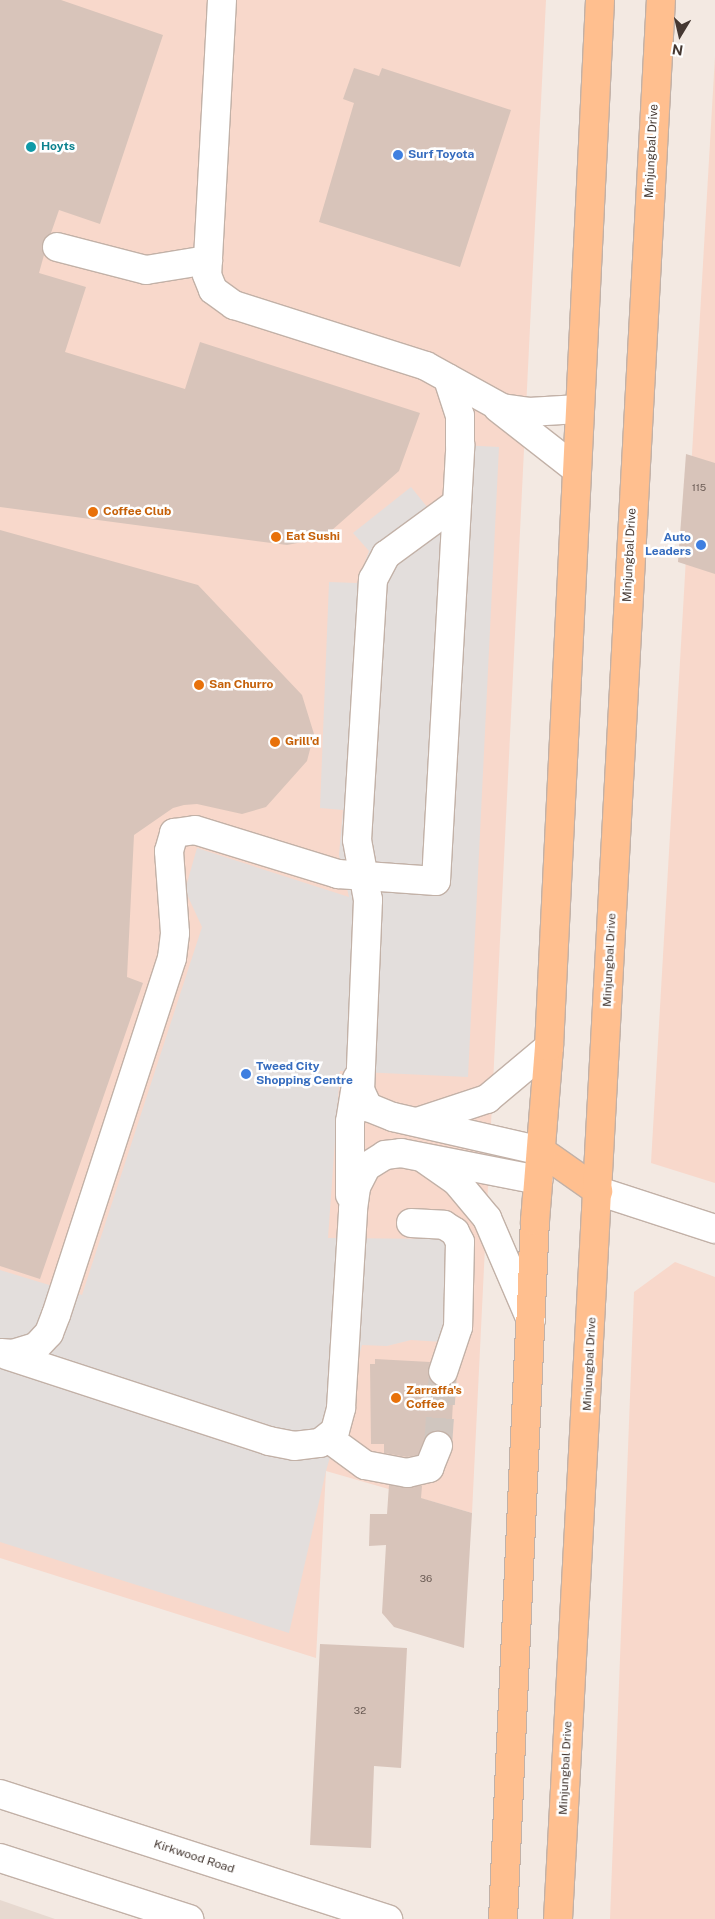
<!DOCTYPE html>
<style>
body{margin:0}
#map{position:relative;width:715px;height:1919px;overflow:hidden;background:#f3e9e2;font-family:"Public Sans",sans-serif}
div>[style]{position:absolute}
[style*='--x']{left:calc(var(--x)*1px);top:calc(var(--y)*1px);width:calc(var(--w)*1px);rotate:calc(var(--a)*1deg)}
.residential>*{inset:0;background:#e7d9d0}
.commercial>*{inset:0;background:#f8d8cb}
.parking>*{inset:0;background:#e3dedc}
.building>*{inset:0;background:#d8c4ba}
.minor-tunnel>*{height:28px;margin-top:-14px;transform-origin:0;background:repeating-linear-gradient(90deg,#d0c6bf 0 28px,transparent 0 42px)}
.roads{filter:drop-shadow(1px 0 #c2b1a7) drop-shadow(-1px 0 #c2b1a7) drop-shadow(0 1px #c2b1a7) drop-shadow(0 -1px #c2b1a7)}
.minor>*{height:28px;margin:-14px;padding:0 14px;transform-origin:14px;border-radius:14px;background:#fff}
.major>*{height:28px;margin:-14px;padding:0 14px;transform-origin:14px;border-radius:14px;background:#ffbf8f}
.dots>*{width:14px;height:14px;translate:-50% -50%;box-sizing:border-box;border:2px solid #fff;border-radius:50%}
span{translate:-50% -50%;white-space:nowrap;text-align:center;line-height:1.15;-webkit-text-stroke:5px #fff;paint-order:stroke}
.number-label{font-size:10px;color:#6a5b54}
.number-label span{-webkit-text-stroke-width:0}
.culture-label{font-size:12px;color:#0d838f;font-weight:700}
.left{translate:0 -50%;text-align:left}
.street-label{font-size:12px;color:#453832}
.shop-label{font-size:12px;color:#366cbe;font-weight:700}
.right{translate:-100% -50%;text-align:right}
.food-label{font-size:12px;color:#c56008;font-weight:700}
.north{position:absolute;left:655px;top:10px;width:50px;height:50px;-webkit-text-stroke:4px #fff;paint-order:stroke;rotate:189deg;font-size:14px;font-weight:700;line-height:20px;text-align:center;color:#453832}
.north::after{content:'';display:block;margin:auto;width:18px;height:22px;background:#453832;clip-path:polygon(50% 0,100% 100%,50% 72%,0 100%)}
</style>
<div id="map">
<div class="residential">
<div style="clip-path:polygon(0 1900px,55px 1919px,0 1919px)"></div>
</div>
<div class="commercial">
<div style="clip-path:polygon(0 0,546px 0,472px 1513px,326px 1471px,316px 1658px,0 1558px)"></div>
<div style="clip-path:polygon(715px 56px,715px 1183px,651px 1163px)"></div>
<div style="clip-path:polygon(675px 1262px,715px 1277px,715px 1919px,610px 1919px,634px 1292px)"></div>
</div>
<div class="parking">
<div style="clip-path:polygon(460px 445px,499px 447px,468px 1077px,340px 1071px,328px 1238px,444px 1239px,448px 1254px,443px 1342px,411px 1340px,387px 1346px,362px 1345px,326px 1471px,289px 1633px,0 1542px,0 1270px,82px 1295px,202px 927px,185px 890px,197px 848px,349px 897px,339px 855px,343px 810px,320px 808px,329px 582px,357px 583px,369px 551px,353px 533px,411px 487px,436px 518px,457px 503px)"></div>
</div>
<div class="building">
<div style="clip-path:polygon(0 0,61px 0,163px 35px,100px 224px,59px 210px,51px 233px,42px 243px,44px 255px,39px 273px,86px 287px,65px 352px,185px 389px,200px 342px,420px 413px,399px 471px,323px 538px,287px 545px,0 507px)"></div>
<div style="clip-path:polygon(354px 68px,379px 76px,382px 68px,511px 110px,460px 267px,319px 222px,354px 103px,343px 99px)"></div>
<div style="clip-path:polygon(686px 454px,715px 463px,715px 574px,678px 562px)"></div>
<div style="clip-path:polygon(0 530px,198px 585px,302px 695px,314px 734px,307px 761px,266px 807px,242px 814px,197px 804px,184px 805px,173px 808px,134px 835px,127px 977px,143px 983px,40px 1279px,0 1266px)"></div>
<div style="clip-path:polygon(375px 1359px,430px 1362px,428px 1375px,432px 1383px,446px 1387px,454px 1382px,451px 1439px,435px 1431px,424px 1440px,418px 1455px,407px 1457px,384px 1453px,384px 1444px,371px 1444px,370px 1364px,375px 1364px)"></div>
<div style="clip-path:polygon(389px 1485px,422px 1486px,421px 1498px,472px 1513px,464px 1648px,394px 1627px,382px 1613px,386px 1545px,369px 1546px,370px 1514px,387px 1514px)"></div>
<div style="clip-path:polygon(320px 1644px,407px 1648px,401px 1768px,374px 1766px,371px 1848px,310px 1845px)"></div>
</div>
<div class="minor-tunnel">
<div style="--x:438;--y:1446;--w:74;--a:-86.1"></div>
</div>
<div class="roads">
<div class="minor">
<div style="--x:222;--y:0;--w:275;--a:93.1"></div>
<div style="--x:207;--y:275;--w:16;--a:68"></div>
<div style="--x:213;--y:290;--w:26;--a:36"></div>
<div style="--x:234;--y:305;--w:201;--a:17.6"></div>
<div style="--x:426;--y:366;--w:87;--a:28.9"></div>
<div style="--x:502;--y:408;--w:27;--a:8"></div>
<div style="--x:529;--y:412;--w:50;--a:-3.4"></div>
<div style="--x:57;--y:247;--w:92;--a:14.5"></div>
<div style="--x:146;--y:270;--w:63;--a:-9.2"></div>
<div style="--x:498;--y:408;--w:99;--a:38"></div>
<div style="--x:457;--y:503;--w:88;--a:143.8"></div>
<div style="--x:386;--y:555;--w:27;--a:118"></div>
<div style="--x:373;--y:579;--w:261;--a:93.5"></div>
<div style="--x:357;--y:840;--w:61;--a:79.6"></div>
<div style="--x:368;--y:900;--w:190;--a:92.4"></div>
<div style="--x:360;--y:1090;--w:19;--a:65"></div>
<div style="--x:368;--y:1107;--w:27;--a:22"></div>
<div style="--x:393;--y:1117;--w:152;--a:12.9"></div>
<div style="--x:420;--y:1121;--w:71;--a:-18.2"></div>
<div style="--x:487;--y:1099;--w:81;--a:-40"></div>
<div style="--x:426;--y:1160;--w:38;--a:35"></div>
<div style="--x:457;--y:1182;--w:47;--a:50.2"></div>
<div style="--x:487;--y:1218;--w:111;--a:66.7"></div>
<div style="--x:598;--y:1191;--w:123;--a:18"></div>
<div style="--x:350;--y:1195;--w:73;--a:-90"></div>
<div style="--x:350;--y:1122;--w:44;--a:-80.8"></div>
<div style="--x:411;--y:1223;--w:33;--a:3"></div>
<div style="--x:444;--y:1225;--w:13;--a:32"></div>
<div style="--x:455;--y:1232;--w:11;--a:63"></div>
<div style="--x:460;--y:1242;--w:85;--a:91.3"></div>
<div style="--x:458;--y:1327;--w:47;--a:108.4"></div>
<div style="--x:1;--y:1353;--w:12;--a:5"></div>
<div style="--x:13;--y:1354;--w:24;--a:-17"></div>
<div style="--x:36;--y:1347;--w:19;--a:-47"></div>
<div style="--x:49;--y:1333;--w:19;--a:-69"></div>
<div style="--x:56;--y:1315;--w:375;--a:-72"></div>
<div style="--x:172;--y:958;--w:25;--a:-83"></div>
<div style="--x:175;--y:933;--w:82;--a:-94.2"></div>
<div style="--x:169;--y:851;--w:19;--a:-74"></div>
<div style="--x:174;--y:833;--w:21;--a:-8"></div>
<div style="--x:195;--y:830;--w:150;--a:17.1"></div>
<div style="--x:338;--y:874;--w:98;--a:4.1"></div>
<div style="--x:436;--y:881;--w:437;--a:-86.8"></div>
<div style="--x:460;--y:445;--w:29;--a:-90"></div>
<div style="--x:460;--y:416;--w:40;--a:-108"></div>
<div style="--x:6;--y:1355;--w:277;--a:18.1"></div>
<div style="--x:269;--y:1441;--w:25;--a:11"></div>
<div style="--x:294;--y:1446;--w:26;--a:-7"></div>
<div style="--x:320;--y:1443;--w:19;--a:-39"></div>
<div style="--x:335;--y:1431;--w:24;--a:-75"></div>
<div style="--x:341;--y:1408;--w:199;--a:-86.5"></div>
<div style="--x:353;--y:1209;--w:22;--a:-82"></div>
<div style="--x:356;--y:1187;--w:22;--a:-63"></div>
<div style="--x:366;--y:1167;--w:22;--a:-32"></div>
<div style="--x:385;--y:1155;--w:16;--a:-7"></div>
<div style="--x:401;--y:1153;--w:140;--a:11.1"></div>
<div style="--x:328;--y:1438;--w:46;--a:36.1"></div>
<div style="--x:365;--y:1465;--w:43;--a:10.8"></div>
<div style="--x:407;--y:1473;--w:23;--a:-13"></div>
<div style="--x:429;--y:1468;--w:24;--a:-68"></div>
<div style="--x:0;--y:1794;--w:408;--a:17.9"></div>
<div style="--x:0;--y:1858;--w:199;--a:17.9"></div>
</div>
<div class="major">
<div style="--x:541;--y:1151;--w:70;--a:35.1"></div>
<div style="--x:503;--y:1919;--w:699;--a:-87.38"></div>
<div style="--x:535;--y:1221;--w:175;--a:-85.4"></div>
<div style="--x:549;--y:1047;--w:1048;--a:-87.21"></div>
<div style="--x:558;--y:1919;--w:1922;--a:-86.93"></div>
</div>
</div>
<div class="dots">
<div style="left:31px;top:147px;background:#0f9aa8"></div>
<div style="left:398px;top:155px;background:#3f7fe0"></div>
<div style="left:93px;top:512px;background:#e8710a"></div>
<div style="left:276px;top:537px;background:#e8710a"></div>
<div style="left:701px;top:545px;background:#3f7fe0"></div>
<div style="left:199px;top:685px;background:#e8710a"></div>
<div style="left:275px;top:742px;background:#e8710a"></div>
<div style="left:246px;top:1074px;background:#3f7fe0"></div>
<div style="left:396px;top:1398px;background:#e8710a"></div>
</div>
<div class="number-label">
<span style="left:699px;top:488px">115</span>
<span style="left:426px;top:1579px">36</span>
<span style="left:360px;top:1711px">32</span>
</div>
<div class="culture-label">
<span class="left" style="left:41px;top:147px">Hoyts</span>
</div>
<div class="street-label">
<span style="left:652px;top:151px;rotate:-87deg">Minjungbal Drive</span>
<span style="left:630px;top:555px;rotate:-87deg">Minjungbal Drive</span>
<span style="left:610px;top:960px;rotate:-87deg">Minjungbal Drive</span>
<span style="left:590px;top:1364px;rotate:-87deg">Minjungbal Drive</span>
<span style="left:566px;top:1768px;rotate:-87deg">Minjungbal Drive</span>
<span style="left:194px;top:1857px;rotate:18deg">Kirkwood Road</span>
</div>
<div class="shop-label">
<span class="left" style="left:408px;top:155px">Surf Toyota</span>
<span class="right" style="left:691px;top:545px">Auto<br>Leaders</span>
<span class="left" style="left:256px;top:1074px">Tweed City<br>Shopping Centre</span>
</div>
<div class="food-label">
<span class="left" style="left:103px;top:512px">Coffee Club</span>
<span class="left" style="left:286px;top:537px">Eat Sushi</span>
<span class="left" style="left:209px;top:685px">San Churro</span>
<span class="left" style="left:285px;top:742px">Grill'd</span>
<span class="left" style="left:406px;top:1398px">Zarraffa's<br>Coffee</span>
</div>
<div class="north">N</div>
</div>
